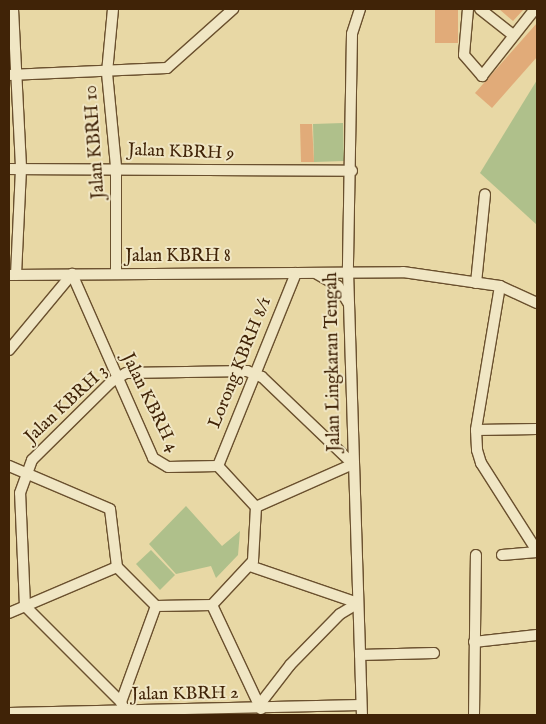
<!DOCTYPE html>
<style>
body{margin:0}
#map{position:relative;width:546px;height:724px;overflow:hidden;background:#e8d8a5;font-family:"IM FELL English",serif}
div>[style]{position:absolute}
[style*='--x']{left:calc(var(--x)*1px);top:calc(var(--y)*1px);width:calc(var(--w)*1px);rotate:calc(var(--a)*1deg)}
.green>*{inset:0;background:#afc08b}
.building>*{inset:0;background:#e1ab79}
.roads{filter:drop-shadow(1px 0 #6a502e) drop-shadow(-1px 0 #6a502e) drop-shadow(0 1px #6a502e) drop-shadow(0 -1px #6a502e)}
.minor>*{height:10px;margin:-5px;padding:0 5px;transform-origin:5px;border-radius:5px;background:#f0e6c4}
span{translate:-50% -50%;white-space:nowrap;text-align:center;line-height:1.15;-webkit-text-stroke:4px #f0e6c4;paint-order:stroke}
.street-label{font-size:18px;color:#402307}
.frame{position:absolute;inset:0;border:10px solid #402307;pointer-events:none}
</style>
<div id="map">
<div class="green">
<div style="clip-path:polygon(537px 80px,537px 225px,480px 173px)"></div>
<div style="clip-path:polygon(343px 123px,344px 161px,314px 162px,313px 124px)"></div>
<div style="clip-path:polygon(186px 506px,222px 546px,240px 531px,238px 555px,216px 578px,211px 566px,176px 574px,149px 544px)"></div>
<div style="clip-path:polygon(151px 550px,175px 575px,160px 590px,136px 564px)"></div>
</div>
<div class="building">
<div style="clip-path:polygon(435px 9px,458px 9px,458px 43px,435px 43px)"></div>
<div style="clip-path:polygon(499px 9px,524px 9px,513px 21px)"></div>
<div style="clip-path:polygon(537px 23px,537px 57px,492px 108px,475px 93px)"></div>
<div style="clip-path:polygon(300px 124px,312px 124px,314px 162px,301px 162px)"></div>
</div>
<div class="roads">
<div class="minor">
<div style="--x:13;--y:9;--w:160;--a:87.1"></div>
<div style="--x:21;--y:169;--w:106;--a:92.7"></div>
<div style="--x:113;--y:9;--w:64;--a:95.4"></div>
<div style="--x:107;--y:73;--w:94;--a:84.5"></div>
<div style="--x:116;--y:167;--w:107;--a:90"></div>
<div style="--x:360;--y:9;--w:26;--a:108"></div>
<div style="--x:352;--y:34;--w:237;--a:91"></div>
<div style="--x:348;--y:271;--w:444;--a:88.2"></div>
<div style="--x:468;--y:9;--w:46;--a:95"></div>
<div style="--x:464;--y:55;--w:28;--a:49"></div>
<div style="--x:482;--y:76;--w:85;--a:-51.7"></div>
<div style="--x:480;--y:9;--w:42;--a:38.2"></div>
<div style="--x:9;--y:75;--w:158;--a:-2.5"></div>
<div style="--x:167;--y:68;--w:89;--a:-41.8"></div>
<div style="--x:9;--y:169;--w:343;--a:0.3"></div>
<div style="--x:317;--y:274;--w:24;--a:30"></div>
<div style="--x:338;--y:286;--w:21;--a:59"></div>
<div style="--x:9;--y:275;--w:394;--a:-0.4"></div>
<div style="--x:403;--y:272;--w:98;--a:8.2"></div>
<div style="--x:500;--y:286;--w:41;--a:24.7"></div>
<div style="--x:476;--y:283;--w:89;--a:-84.2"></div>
<div style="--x:500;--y:286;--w:146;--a:99.5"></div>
<div style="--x:476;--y:430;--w:20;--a:87"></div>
<div style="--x:477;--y:450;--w:14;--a:73"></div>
<div style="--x:481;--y:463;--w:104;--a:57.5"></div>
<div style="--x:9;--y:350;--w:99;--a:-50.3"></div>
<div style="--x:72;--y:274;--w:201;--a:66.2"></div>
<div style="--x:153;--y:458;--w:17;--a:31"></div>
<div style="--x:168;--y:467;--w:50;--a:-1.1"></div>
<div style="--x:218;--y:466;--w:56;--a:47.2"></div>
<div style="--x:256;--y:507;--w:54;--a:93.2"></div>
<div style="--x:253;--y:561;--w:60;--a:133"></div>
<div style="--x:212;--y:605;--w:56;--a:179"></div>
<div style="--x:156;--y:606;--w:55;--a:-135"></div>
<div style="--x:117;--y:567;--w:58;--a:-96.9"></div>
<div style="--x:110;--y:509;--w:110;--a:-156.9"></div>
<div style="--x:476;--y:430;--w:61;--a:-0.9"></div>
<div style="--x:218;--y:466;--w:208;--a:-68"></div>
<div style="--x:502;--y:555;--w:35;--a:-5"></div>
<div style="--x:250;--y:566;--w:114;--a:18.9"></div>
<div style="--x:212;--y:605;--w:115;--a:64.8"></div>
<div style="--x:9;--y:613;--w:117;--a:-23.1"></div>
<div style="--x:474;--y:642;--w:63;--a:-6.3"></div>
<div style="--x:360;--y:655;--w:74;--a:-1.5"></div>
<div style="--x:121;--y:702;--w:102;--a:-70"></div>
<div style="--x:260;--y:704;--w:49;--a:-52.4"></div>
<div style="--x:290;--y:665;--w:71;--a:-45.6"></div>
<div style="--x:340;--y:614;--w:21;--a:-31"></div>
<div style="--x:9;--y:713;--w:352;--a:-1.3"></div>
<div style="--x:126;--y:715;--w:14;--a:-111"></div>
<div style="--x:121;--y:702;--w:136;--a:-135"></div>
<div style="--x:25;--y:606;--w:113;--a:-92.5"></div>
<div style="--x:20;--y:493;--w:35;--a:-70"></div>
<div style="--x:32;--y:460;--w:111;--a:-44.6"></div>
<div style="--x:111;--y:382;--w:17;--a:-31"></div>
<div style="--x:126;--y:373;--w:121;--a:-0.9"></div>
<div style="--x:247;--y:371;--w:16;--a:22"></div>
<div style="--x:262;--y:377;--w:126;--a:43.7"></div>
<div style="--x:353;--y:464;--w:106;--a:156.1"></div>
<div style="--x:474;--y:715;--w:160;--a:-89.3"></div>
</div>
</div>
<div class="street-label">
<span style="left:96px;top:142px;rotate:-94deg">Jalan KBRH 10</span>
<span style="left:181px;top:153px;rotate:2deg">Jalan KBRH 9</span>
<span style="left:178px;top:257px">Jalan KBRH 8</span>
<span style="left:334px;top:362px;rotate:-91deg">Jalan Lingkaran Tengah</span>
<span style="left:241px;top:363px;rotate:-68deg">Lorong KBRH 8/1</span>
<span style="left:149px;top:403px;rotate:64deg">Jalan KBRH 4</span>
<span style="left:67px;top:405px;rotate:-43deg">Jalan KBRH 3</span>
<span style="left:185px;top:695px;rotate:-1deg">Jalan KBRH 2</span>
</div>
<div class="frame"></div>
</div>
